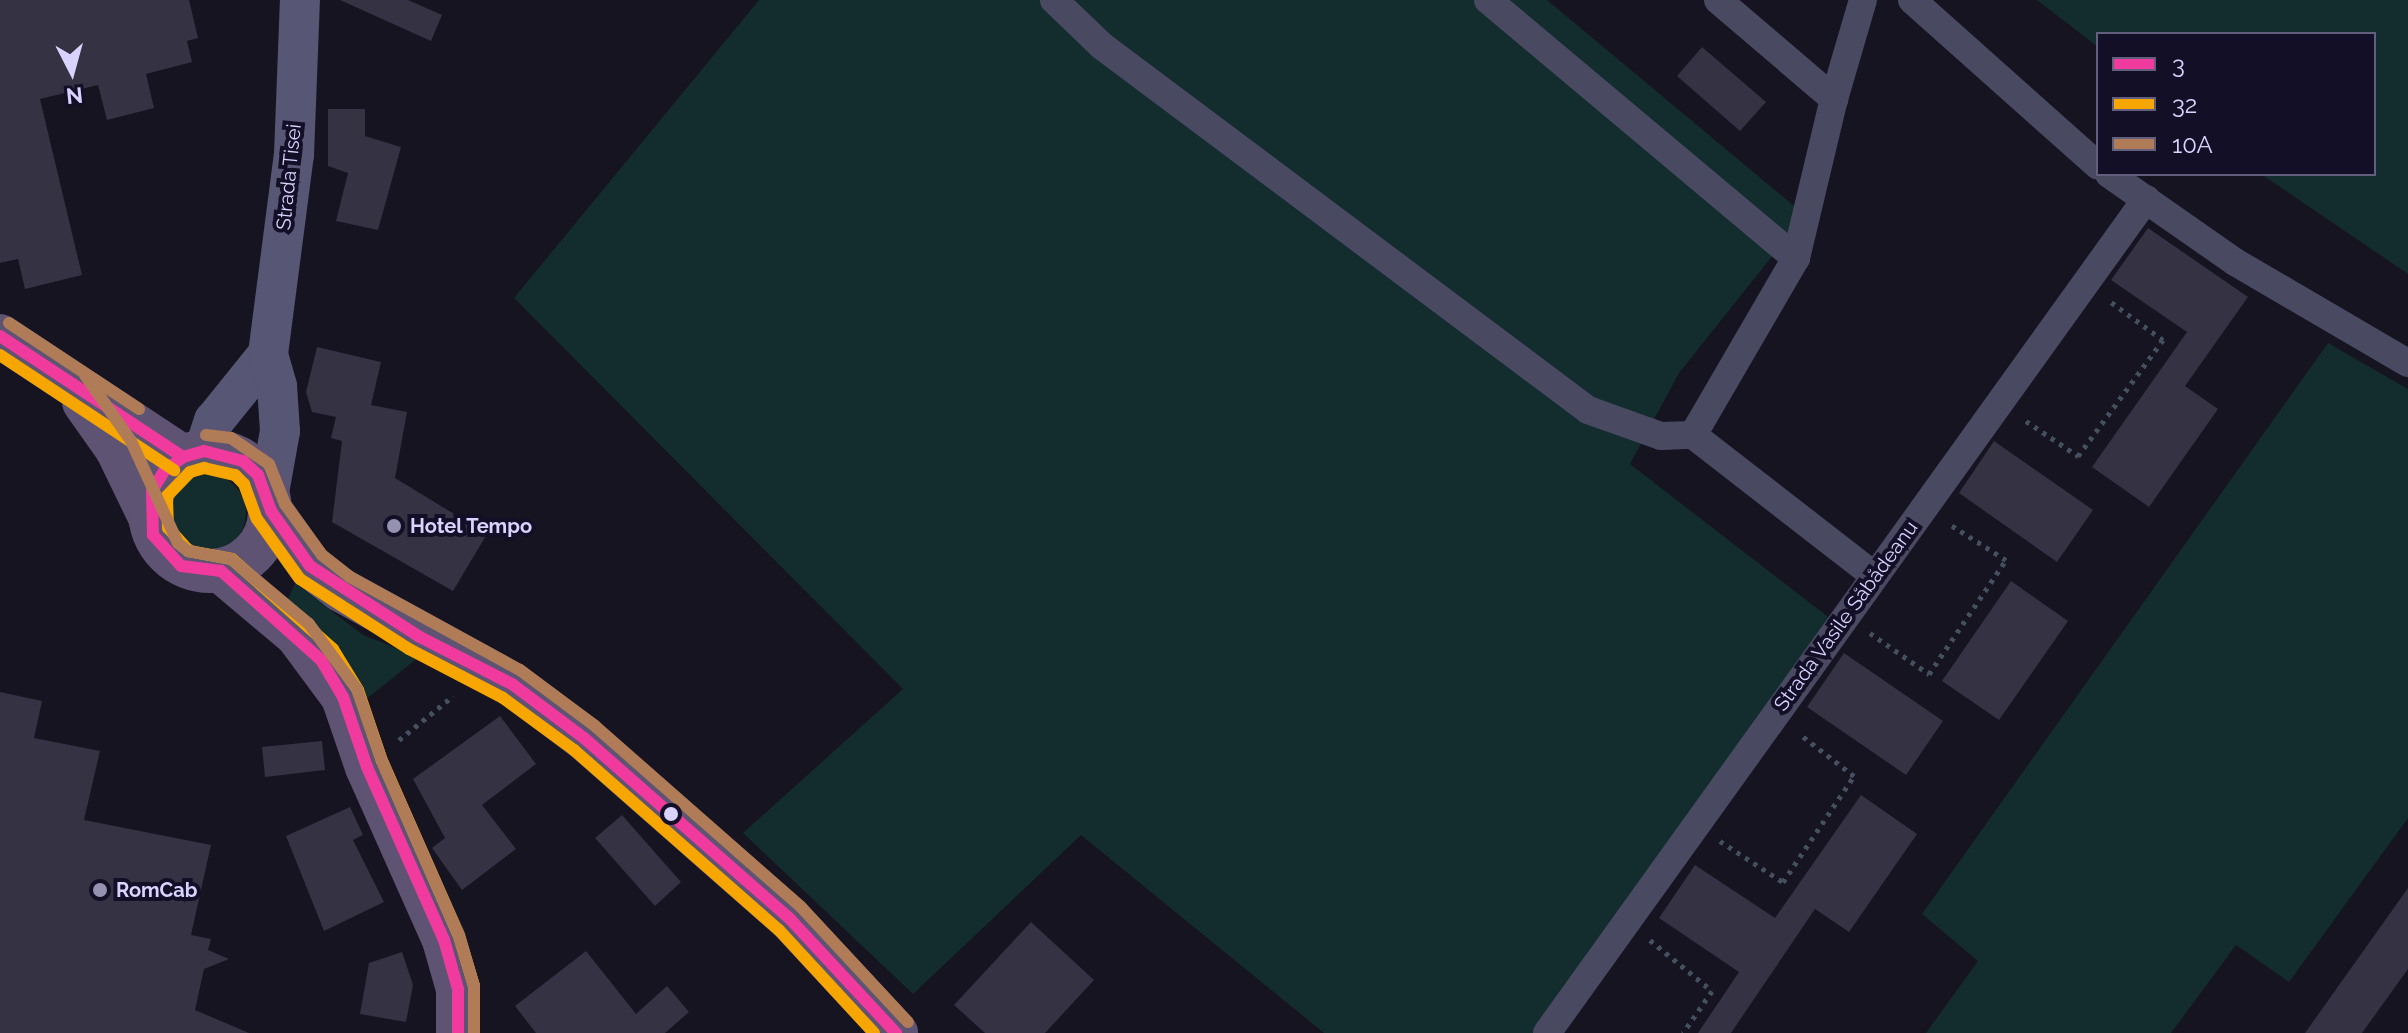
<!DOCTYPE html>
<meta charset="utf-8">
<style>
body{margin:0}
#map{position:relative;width:2408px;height:1033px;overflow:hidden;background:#161421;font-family:Raleway,sans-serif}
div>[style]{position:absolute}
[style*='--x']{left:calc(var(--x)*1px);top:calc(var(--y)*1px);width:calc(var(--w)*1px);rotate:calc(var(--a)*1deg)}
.green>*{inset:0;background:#132c2d}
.round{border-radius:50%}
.building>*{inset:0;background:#343243}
.path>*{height:5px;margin-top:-2.5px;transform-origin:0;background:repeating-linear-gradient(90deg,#44505f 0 4px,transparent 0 10px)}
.street>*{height:28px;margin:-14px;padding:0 14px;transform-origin:14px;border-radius:14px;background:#4a4962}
.secondary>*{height:40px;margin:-20px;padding:0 20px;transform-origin:20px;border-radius:20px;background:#575674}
.primary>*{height:44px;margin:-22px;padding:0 22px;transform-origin:22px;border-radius:22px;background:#5e5373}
.primary>.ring{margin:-22px;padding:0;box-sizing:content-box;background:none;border:44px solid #5e5373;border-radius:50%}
.bus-1>*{height:12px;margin:-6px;padding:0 6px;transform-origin:6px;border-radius:6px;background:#f13a9d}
.bus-2>*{height:12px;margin:-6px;padding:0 6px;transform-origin:6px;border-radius:6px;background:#f7a600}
.bus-3>*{height:12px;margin:-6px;padding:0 6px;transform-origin:6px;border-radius:6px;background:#b07c57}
.dots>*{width:22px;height:22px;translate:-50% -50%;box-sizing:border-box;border:4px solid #130f26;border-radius:50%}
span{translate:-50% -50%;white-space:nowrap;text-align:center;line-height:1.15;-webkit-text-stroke:8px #130f26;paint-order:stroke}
.street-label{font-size:20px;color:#d9d4ff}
.poi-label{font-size:20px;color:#d9d4ff;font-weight:700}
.left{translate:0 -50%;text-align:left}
.legend{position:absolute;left:2096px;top:32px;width:280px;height:144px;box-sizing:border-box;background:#130f26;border:2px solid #625e7d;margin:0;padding:10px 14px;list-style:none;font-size:24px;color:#d9d4ff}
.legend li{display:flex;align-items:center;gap:16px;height:40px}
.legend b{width:40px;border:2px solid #625e7d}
.north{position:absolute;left:32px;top:32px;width:80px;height:80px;-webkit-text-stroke:6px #130f26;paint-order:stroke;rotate:174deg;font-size:22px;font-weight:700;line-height:32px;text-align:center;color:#d9d4ff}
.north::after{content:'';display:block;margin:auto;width:28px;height:36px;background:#d9d4ff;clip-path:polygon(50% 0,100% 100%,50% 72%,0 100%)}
</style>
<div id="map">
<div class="green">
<div style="clip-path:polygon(759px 0,1547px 0,1805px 215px,1679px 373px,1630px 464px,1832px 620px,1535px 1033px,1324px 1033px,1081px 835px,913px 994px,743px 833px,903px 689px,514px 298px)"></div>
<div style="clip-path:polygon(2037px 0,2408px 0,2408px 274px,2261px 174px,2374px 174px,2374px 34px,2098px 34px,2098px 47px)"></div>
<div style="clip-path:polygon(2328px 343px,2408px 389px,2408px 818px,2289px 982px,2236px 945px,2171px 1033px,1926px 1033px,1978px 961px,1922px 914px)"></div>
<div class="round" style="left:168px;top:474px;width:78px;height:78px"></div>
<div style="clip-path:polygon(295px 583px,363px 635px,419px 657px,350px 712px,288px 599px)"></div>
</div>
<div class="building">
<div style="clip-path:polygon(0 0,189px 0,198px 38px,187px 41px,192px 62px,146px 74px,154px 108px,107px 120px,98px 85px,40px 99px,82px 275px,25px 289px,18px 259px,0 263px)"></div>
<div style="clip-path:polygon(340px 0,408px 0,442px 15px,431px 41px)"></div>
<div style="clip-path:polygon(1702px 47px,1766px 102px,1740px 131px,1677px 76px)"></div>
<div style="clip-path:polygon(328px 109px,365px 109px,365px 136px,401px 147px,378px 230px,336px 221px,348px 173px,328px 166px)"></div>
<div style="clip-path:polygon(2148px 228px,2248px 297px,2185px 386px,2218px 409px,2149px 507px,2092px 467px,2187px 332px,2111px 280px)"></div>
<div style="clip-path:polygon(317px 347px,381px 362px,371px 405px,407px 412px,395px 478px,487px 534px,453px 591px,332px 522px,342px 441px,331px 438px,336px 417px,312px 412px,306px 392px)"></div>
<div style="clip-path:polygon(1994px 441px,2093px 510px,2057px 562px,1959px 493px)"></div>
<div style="clip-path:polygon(2011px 581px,2068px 621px,1999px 720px,1942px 681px)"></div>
<div style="clip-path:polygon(1844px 653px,1943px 721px,1906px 775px,1807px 707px)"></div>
<div style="clip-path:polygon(0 692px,42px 701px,34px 738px,100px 751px,84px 820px,211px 845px,191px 935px,211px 939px,208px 950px,229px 959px,204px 969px,195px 1010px,249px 1033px,0 1033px)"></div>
<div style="clip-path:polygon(500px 716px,536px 764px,482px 805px,516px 849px,462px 890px,432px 848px,445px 838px,413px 779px)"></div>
<div style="clip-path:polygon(322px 741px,325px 770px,265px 777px,262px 747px)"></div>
<div style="clip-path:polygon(1861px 795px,1917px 834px,1849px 932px,1815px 909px,1731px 1033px,1698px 1033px,1739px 972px,1659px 918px,1695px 865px,1775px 918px)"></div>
<div style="clip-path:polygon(350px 807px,363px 835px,353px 840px,384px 902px,324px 931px,286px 836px)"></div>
<div style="clip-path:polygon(622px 815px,681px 882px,655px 906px,595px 838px)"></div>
<div style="clip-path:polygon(2408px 888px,2408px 969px,2362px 1033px,2305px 1033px)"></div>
<div style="clip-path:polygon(1031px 922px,1094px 980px,1045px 1033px,985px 1033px,954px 1005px)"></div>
<div style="clip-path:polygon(586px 951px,636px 1014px,667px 986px,689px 1012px,665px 1033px,536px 1033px,515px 1006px)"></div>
<div style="clip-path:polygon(402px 952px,413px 985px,406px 1022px,360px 1014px,369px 963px)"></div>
</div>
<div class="path">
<div style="--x:2026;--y:421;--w:63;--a:33.9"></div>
<div style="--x:2078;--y:456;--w:144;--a:-53.8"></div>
<div style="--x:2163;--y:340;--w:64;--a:-143.8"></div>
<div style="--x:1870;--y:633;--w:72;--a:34.8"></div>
<div style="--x:1929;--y:674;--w:138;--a:-56"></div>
<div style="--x:2006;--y:560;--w:65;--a:-147.5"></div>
<div style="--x:399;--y:740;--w:70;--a:-39.2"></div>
<div style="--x:1720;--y:841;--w:75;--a:33.1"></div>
<div style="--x:1783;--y:882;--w:128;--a:-56.2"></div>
<div style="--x:1854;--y:776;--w:67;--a:-142.3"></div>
<div style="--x:1650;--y:940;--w:80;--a:39.4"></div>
<div style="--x:1712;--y:991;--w:51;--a:124.6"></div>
</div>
<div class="street">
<div style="--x:1054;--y:0;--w:66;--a:43.8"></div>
<div style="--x:1102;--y:46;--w:607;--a:36.83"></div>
<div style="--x:1588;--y:410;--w:77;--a:19.6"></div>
<div style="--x:1661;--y:436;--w:32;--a:-2"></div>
<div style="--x:1693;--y:435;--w:205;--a:-59.8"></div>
<div style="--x:1796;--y:258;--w:163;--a:-76.6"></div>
<div style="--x:1488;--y:0;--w:402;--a:40"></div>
<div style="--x:1718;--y:0;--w:153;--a:40.5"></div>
<div style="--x:1834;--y:99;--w:103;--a:-73.7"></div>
<div style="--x:1912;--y:0;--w:249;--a:41.7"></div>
<div style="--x:2109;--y:174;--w:154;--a:34.9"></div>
<div style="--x:2235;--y:262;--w:200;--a:30.3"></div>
<div style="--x:1693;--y:435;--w:230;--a:37.8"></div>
<div style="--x:1547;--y:1033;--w:1027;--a:-54.31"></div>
</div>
<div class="secondary">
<div style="--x:204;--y:451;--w:32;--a:-72"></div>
<div style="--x:214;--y:421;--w:86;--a:-51.1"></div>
<div style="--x:268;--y:498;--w:68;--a:-79.8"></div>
<div style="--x:280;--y:431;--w:45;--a:-93.8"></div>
<div style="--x:277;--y:386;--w:33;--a:-106"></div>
<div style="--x:268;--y:354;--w:201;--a:-82.6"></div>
<div style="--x:294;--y:155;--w:155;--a:-87.8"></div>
</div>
<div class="primary">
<div style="--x:0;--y:336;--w:219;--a:33.5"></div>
<div style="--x:84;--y:402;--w:57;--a:54.9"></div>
<div style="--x:117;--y:449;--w:73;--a:64.1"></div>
<div class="ring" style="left:150px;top:451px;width:76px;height:76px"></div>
<div style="--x:271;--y:511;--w:67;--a:54.7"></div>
<div style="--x:310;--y:566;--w:39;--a:38"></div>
<div style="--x:341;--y:590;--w:195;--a:28.8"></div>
<div style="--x:512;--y:684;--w:90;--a:36.9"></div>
<div style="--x:584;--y:738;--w:274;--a:41.3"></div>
<div style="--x:790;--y:919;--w:156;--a:47.1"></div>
<div style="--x:221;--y:571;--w:99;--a:40.1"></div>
<div style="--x:297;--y:635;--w:77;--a:53.4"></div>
<div style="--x:343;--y:697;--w:74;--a:71.1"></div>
<div style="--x:367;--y:767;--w:189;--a:66"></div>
<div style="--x:444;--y:940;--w:51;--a:74.1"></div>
<div style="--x:458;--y:989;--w:44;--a:90"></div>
</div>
<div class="bus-1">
<div style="--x:0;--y:336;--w:219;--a:33.5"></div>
<div style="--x:458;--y:1033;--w:44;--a:-90"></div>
<div style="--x:458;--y:989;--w:51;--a:-105.9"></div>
<div style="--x:444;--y:940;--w:189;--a:-114"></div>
<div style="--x:367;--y:767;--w:74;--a:-108.9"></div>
<div style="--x:343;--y:697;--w:43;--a:-120.7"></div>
<div style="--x:321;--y:660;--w:134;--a:-138.3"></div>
<div style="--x:221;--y:571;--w:40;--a:-172.9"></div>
<div style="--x:181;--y:566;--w:42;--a:-132.1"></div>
<div style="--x:153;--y:535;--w:44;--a:-91.3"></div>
<div style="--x:152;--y:491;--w:23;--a:-59"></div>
<div style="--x:164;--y:471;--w:24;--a:-36"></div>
<div style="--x:183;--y:457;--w:22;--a:-16"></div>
<div style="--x:204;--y:451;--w:40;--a:14.4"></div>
<div style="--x:243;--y:461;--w:21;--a:43"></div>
<div style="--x:258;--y:475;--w:38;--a:70"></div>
<div style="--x:271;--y:511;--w:67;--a:54.7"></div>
<div style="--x:310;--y:566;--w:129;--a:32.9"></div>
<div style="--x:418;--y:636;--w:106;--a:27.1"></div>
<div style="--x:512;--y:684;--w:90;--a:36.9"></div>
<div style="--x:584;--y:738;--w:274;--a:41.3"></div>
<div style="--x:790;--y:919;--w:156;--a:47.1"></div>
</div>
<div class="bus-2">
<div style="--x:0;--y:355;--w:209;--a:33.5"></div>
<div style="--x:474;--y:1033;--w:47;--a:-90"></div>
<div style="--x:474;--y:986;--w:52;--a:-106.7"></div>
<div style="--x:459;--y:936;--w:191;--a:-113.7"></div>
<div style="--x:382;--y:761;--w:75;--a:-108.7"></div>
<div style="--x:358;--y:690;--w:48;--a:-121.4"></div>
<div style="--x:333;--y:649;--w:135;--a:-138.3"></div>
<div style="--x:232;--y:559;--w:44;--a:-169.5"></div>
<div style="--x:189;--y:551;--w:31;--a:-132"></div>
<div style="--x:168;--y:528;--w:32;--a:-92"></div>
<div style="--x:167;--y:496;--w:33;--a:-46"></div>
<div style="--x:190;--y:472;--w:15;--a:-16"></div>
<div style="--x:204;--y:468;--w:32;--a:13"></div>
<div style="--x:235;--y:475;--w:13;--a:45"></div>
<div style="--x:244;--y:484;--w:37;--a:70"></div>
<div style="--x:257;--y:519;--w:74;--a:54.4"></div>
<div style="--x:300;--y:579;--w:130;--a:32.7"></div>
<div style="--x:409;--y:649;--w:106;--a:27.5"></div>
<div style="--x:503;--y:698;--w:88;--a:36.2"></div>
<div style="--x:574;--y:750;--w:273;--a:41.3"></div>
<div style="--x:779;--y:930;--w:140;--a:47.3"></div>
</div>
<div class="bus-3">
<div style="--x:9;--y:323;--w:156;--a:33.5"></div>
<div style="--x:85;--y:375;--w:80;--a:55.1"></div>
<div style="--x:131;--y:441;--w:112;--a:65.3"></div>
<div style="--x:178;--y:543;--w:13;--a:39"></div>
<div style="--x:188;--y:551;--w:44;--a:10.5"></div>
<div style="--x:231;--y:559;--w:102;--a:39.8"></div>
<div style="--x:309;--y:624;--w:81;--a:53.6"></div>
<div style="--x:357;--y:689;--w:76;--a:70.9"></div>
<div style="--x:382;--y:761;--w:191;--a:66.3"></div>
<div style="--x:459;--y:936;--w:52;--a:73.3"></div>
<div style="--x:474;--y:986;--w:47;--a:90"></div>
<div style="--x:206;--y:435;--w:25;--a:7"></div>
<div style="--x:231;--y:438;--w:46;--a:34.4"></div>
<div style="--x:269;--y:464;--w:43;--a:68.2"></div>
<div style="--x:285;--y:504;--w:63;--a:54"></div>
<div style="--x:322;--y:555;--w:36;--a:38"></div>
<div style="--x:350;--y:577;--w:194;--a:28.7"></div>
<div style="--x:520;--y:670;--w:94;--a:36.7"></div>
<div style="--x:595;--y:726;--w:274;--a:41.3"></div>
<div style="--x:801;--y:907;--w:157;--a:47.1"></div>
</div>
<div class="dots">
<div style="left:394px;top:526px;background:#9591b1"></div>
<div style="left:671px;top:814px;background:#d9d4ff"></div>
<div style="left:100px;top:890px;background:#9591b1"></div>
</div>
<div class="street-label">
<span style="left:289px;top:177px;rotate:-84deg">Strada Tisei</span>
<span style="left:1846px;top:616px;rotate:-54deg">Strada Vasile Săbădeanu</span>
</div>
<div class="poi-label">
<span class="left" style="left:410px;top:526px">Hotel Tempo</span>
<span class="left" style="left:116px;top:890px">RomCab</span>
</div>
<ul class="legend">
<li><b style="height:10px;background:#f13a9d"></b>3</li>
<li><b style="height:10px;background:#f7a600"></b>32</li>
<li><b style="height:10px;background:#b07c57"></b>10A</li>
</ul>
<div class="north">N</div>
</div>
